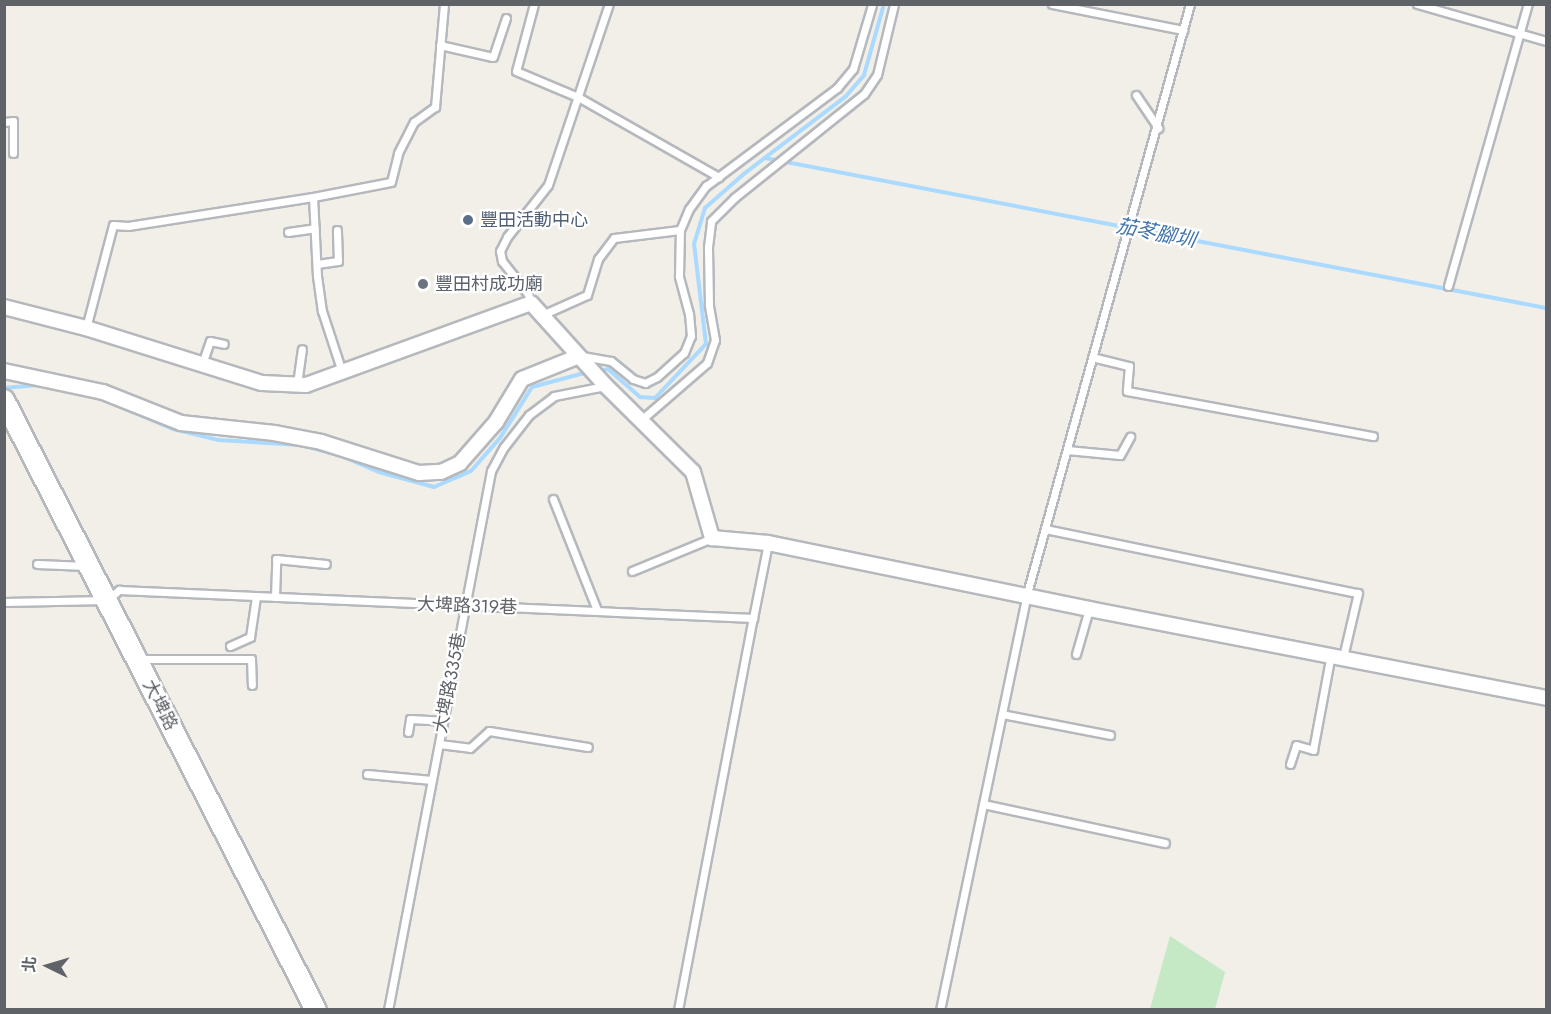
<!DOCTYPE html>
<meta charset="utf-8">
<style>
body{margin:0}
#map{position:relative;width:1551px;height:1014px;overflow:hidden;background:#f1efe8;font-family:Jost,"Noto Sans TC",sans-serif}
div>[style]{position:absolute}
[style*='--x']{left:calc(var(--x)*1px);top:calc(var(--y)*1px);width:calc(var(--w)*1px);rotate:calc(var(--a)*1deg)}
.green>*{inset:0;background:#c5e8c5}
.stream>*{height:4px;margin:-2px;padding:0 2px;transform-origin:2px;border-radius:2px;background:#aadaff}
.roads{filter:drop-shadow(2px 0 #b5b8bc) drop-shadow(-2px 0 #b5b8bc) drop-shadow(0 2px #b5b8bc) drop-shadow(0 -2px #b5b8bc)}
.service>*{height:7px;margin:-3.5px;padding:0 3.5px;transform-origin:3.5px;border-radius:3.5px;background:#fff}
.minor>*{height:14px;margin:-7px;padding:0 7px;transform-origin:7px;border-radius:7px;background:#fff}
.secondary>*{height:20px;margin:-10px;padding:0 10px;transform-origin:10px;border-radius:10px;background:#fff}
.dots>*{width:16px;height:16px;translate:-50% -50%;box-sizing:border-box;border:3px solid #fff;border-radius:50%}
span{translate:-50% -50%;white-space:nowrap;text-align:center;line-height:1.15;-webkit-text-stroke:4.5px #fff;paint-order:stroke}
.service-label{font-size:18px;color:#4e5e75}
.left{translate:0 -50%;text-align:left}
.worship-label{font-size:18px;color:#5b616d}
.street-label{font-size:18px;color:#5f6368}
.water-label{font-size:20px;color:#4174aa;font-style:italic}
.frame{position:absolute;inset:0;border:6px solid #5f6368;pointer-events:none}
.north{position:absolute;left:18px;top:936px;width:60px;height:60px;-webkit-text-stroke:4px #fff;paint-order:stroke;rotate:275deg;font-size:16px;font-weight:700;line-height:24px;text-align:center;color:#5f6368}
.north::after{content:'';display:block;margin:auto;width:21px;height:27px;background:#5f6368;clip-path:polygon(50% 0,100% 100%,50% 72%,0 100%)}
</style>
<div id="map">
<div class="green">
<div style="clip-path:polygon(1170px 936px,1225px 972px,1215px 1009px,1150px 1009px)"></div>
</div>
<div class="stream">
<div style="--x:765;--y:158;--w:795;--a:10.87"></div>
<div style="--x:598;--y:371;--w:10;--a:-11"></div>
<div style="--x:608;--y:369;--w:43;--a:41.2"></div>
<div style="--x:640;--y:397;--w:15;--a:4"></div>
<div style="--x:655;--y:398;--w:74;--a:-46.6"></div>
<div style="--x:706;--y:344;--w:101;--a:-96.8"></div>
<div style="--x:694;--y:244;--w:38;--a:-73"></div>
<div style="--x:705;--y:208;--w:53;--a:-41.2"></div>
<div style="--x:745;--y:173;--w:127;--a:-37.3"></div>
<div style="--x:846;--y:96;--w:28;--a:-49"></div>
<div style="--x:864;--y:75;--w:74;--a:-74.3"></div>
<div style="--x:4;--y:388;--w:37;--a:-5"></div>
<div style="--x:114;--y:404;--w:64;--a:23"></div>
<div style="--x:173;--y:429;--w:46;--a:13.7"></div>
<div style="--x:218;--y:440;--w:83;--a:3.4"></div>
<div style="--x:301;--y:445;--w:39;--a:15"></div>
<div style="--x:339;--y:455;--w:43;--a:23"></div>
<div style="--x:379;--y:472;--w:57;--a:15.3"></div>
<div style="--x:434;--y:487;--w:40;--a:-23.4"></div>
<div style="--x:471;--y:471;--w:44;--a:-48.7"></div>
<div style="--x:500;--y:438;--w:60;--a:-57.9"></div>
<div style="--x:532;--y:387;--w:58;--a:-15"></div>
</div>
<div class="roads">
<div class="service">
<div style="--x:534;--y:4;--w:69;--a:105"></div>
<div style="--x:516;--y:71;--w:67;--a:22.8"></div>
<div style="--x:578;--y:97;--w:162;--a:29.6"></div>
<div style="--x:1052;--y:4;--w:134;--a:11.2"></div>
<div style="--x:1417;--y:4;--w:134;--a:16"></div>
<div style="--x:440;--y:45;--w:54;--a:12.8"></div>
<div style="--x:493;--y:57;--w:41;--a:-71.6"></div>
<div style="--x:1136;--y:95;--w:40;--a:56"></div>
<div style="--x:4;--y:122;--w:9;--a:-6"></div>
<div style="--x:13;--y:121;--w:32;--a:90"></div>
<div style="--x:313;--y:197;--w:79;--a:87.1"></div>
<div style="--x:317;--y:276;--w:35;--a:82"></div>
<div style="--x:322;--y:311;--w:64;--a:71.8"></div>
<div style="--x:288;--y:232;--w:27;--a:-8"></div>
<div style="--x:317;--y:264;--w:21;--a:-8"></div>
<div style="--x:338;--y:261;--w:31;--a:-92"></div>
<div style="--x:1448;--y:286;--w:293;--a:-74.2"></div>
<div style="--x:531;--y:303;--w:9;--a:-108"></div>
<div style="--x:528;--y:294;--w:42;--a:-128.2"></div>
<div style="--x:502;--y:261;--w:10;--a:-101"></div>
<div style="--x:500;--y:251;--w:16;--a:-63"></div>
<div style="--x:507;--y:237;--w:66;--a:-51.7"></div>
<div style="--x:548;--y:185;--w:191;--a:-71.4"></div>
<div style="--x:542;--y:315;--w:49;--a:-24"></div>
<div style="--x:587;--y:295;--w:38;--a:-73"></div>
<div style="--x:598;--y:259;--w:26;--a:-53"></div>
<div style="--x:614;--y:238;--w:66;--a:-6.9"></div>
<div style="--x:86;--y:328;--w:106;--a:-75.3"></div>
<div style="--x:113;--y:225;--w:15;--a:4"></div>
<div style="--x:128;--y:226;--w:187;--a:-8.9"></div>
<div style="--x:313;--y:197;--w:79;--a:-10.9"></div>
<div style="--x:391;--y:182;--w:30;--a:-76"></div>
<div style="--x:398;--y:153;--w:35;--a:-63"></div>
<div style="--x:414;--y:122;--w:26;--a:-36"></div>
<div style="--x:435;--y:107;--w:103;--a:-85"></div>
<div style="--x:582;--y:356;--w:29;--a:10"></div>
<div style="--x:611;--y:361;--w:28;--a:39"></div>
<div style="--x:633;--y:379;--w:13;--a:18"></div>
<div style="--x:645;--y:383;--w:13;--a:-27"></div>
<div style="--x:657;--y:377;--w:36;--a:-42"></div>
<div style="--x:684;--y:353;--w:18;--a:-68"></div>
<div style="--x:691;--y:336;--w:22;--a:-95"></div>
<div style="--x:689;--y:314;--w:39;--a:-105"></div>
<div style="--x:679;--y:276;--w:46;--a:-88.8"></div>
<div style="--x:680;--y:230;--w:23;--a:-67"></div>
<div style="--x:689;--y:209;--w:29;--a:-54"></div>
<div style="--x:706;--y:186;--w:164;--a:-36.8"></div>
<div style="--x:837;--y:88;--w:25;--a:-50"></div>
<div style="--x:853;--y:69;--w:67;--a:-73.5"></div>
<div style="--x:1092;--y:357;--w:38;--a:14"></div>
<div style="--x:1129;--y:366;--w:25;--a:95"></div>
<div style="--x:1127;--y:391;--w:250;--a:10.4"></div>
<div style="--x:202;--y:364;--w:24;--a:-71"></div>
<div style="--x:210;--y:341;--w:14;--a:12"></div>
<div style="--x:297;--y:384;--w:35;--a:-82"></div>
<div style="--x:641;--y:420;--w:87;--a:-40.8"></div>
<div style="--x:707;--y:363;--w:24;--a:-71"></div>
<div style="--x:715;--y:340;--w:36;--a:-100"></div>
<div style="--x:709;--y:305;--w:58;--a:-91"></div>
<div style="--x:708;--y:247;--w:26;--a:-83"></div>
<div style="--x:711;--y:221;--w:33;--a:-45"></div>
<div style="--x:734;--y:198;--w:166;--a:-38.7"></div>
<div style="--x:864;--y:94;--w:23;--a:-56"></div>
<div style="--x:877;--y:75;--w:73;--a:-76.5"></div>
<div style="--x:1067;--y:450;--w:53;--a:5.4"></div>
<div style="--x:1120;--y:455;--w:21;--a:-61"></div>
<div style="--x:553;--y:499;--w:119;--a:68.4"></div>
<div style="--x:1045;--y:529;--w:319;--a:11.6"></div>
<div style="--x:1358;--y:593;--w:66;--a:103.2"></div>
<div style="--x:37;--y:564;--w:50;--a:2.3"></div>
<div style="--x:632;--y:571;--w:87;--a:-22.4"></div>
<div style="--x:275;--y:597;--w:38;--a:-88"></div>
<div style="--x:276;--y:559;--w:50;--a:5.7"></div>
<div style="--x:4;--y:602;--w:103;--a:-1.1"></div>
<div style="--x:107;--y:600;--w:16;--a:-40"></div>
<div style="--x:119;--y:590;--w:635;--a:2.53"></div>
<div style="--x:753;--y:618;--w:76;--a:-78.7"></div>
<div style="--x:230;--y:646;--w:22;--a:-24"></div>
<div style="--x:250;--y:637;--w:40;--a:-81.5"></div>
<div style="--x:1076;--y:654;--w:47;--a:-73.9"></div>
<div style="--x:139;--y:659;--w:112;--a:0"></div>
<div style="--x:251;--y:659;--w:26;--a:88"></div>
<div style="--x:1002;--y:714;--w:110;--a:11"></div>
<div style="--x:408;--y:732;--w:13;--a:-81"></div>
<div style="--x:410;--y:719;--w:33;--a:3"></div>
<div style="--x:439;--y:744;--w:31;--a:7"></div>
<div style="--x:470;--y:748;--w:25;--a:-42"></div>
<div style="--x:489;--y:731;--w:100;--a:9.2"></div>
<div style="--x:1290;--y:764;--w:20;--a:-72"></div>
<div style="--x:1296;--y:745;--w:18;--a:16"></div>
<div style="--x:1313;--y:750;--w:98;--a:-79.4"></div>
<div style="--x:367;--y:774;--w:65;--a:5.3"></div>
<div style="--x:983;--y:804;--w:186;--a:12.1"></div>
<div style="--x:388;--y:1010;--w:549;--a:-79.18"></div>
<div style="--x:491;--y:471;--w:27;--a:-62"></div>
<div style="--x:504;--y:447;--w:41;--a:-52"></div>
<div style="--x:529;--y:415;--w:31;--a:-37"></div>
<div style="--x:554;--y:396;--w:52;--a:-11.1"></div>
<div style="--x:678;--y:1010;--w:399;--a:-79.2"></div>
<div style="--x:940;--y:1010;--w:422;--a:-78.2"></div>
<div style="--x:1026;--y:597;--w:615;--a:-74.54"></div>
</div>
<div class="minor">
<div style="--x:4;--y:307;--w:85;--a:14.4"></div>
<div style="--x:86;--y:328;--w:184;--a:17.4"></div>
<div style="--x:262;--y:383;--w:44;--a:2.6"></div>
<div style="--x:306;--y:385;--w:239;--a:-20"></div>
<div style="--x:531;--y:303;--w:112;--a:47.9"></div>
<div style="--x:606;--y:386;--w:122;--a:44.7"></div>
<div style="--x:693;--y:472;--w:69;--a:73.9"></div>
<div style="--x:712;--y:538;--w:56;--a:5.1"></div>
<div style="--x:768;--y:543;--w:328;--a:11.6"></div>
<div style="--x:1089;--y:609;--w:466;--a:11"></div>
<div style="--x:4;--y:371;--w:101;--a:12"></div>
<div style="--x:103;--y:392;--w:84;--a:21.7"></div>
<div style="--x:181;--y:423;--w:94;--a:6.1"></div>
<div style="--x:274;--y:433;--w:48;--a:10.8"></div>
<div style="--x:321;--y:442;--w:103;--a:17.6"></div>
<div style="--x:419;--y:473;--w:22;--a:-3"></div>
<div style="--x:441;--y:472;--w:21;--a:-25"></div>
<div style="--x:460;--y:463;--w:55;--a:-48.7"></div>
<div style="--x:496;--y:422;--w:50;--a:-58.8"></div>
<div style="--x:522;--y:379;--w:61;--a:-22"></div>
</div>
<div class="secondary">
<div style="--x:4;--y:400;--w:685;--a:62.91"></div>
</div>
</div>
<div class="dots">
<div style="left:468px;top:220px;background:#5c6f8a"></div>
<div style="left:423px;top:284px;background:#6b7280"></div>
</div>
<div class="service-label">
<span class="left" style="left:480px;top:220px">豐田活動中心</span>
</div>
<div class="worship-label">
<span class="left" style="left:435px;top:284px">豐田村成功廟</span>
</div>
<div class="street-label">
<span style="left:467px;top:606px;rotate:2deg">大埤路319巷</span>
<span style="left:450px;top:683px;rotate:-79deg">大埤路335巷</span>
<span style="left:160px;top:705px;rotate:63deg">大埤路</span>
</div>
<div class="water-label">
<span style="left:1156px;top:233px;rotate:11deg">茄苳腳圳</span>
</div>
<div class="frame"></div>
<div class="north">北</div>
</div>
